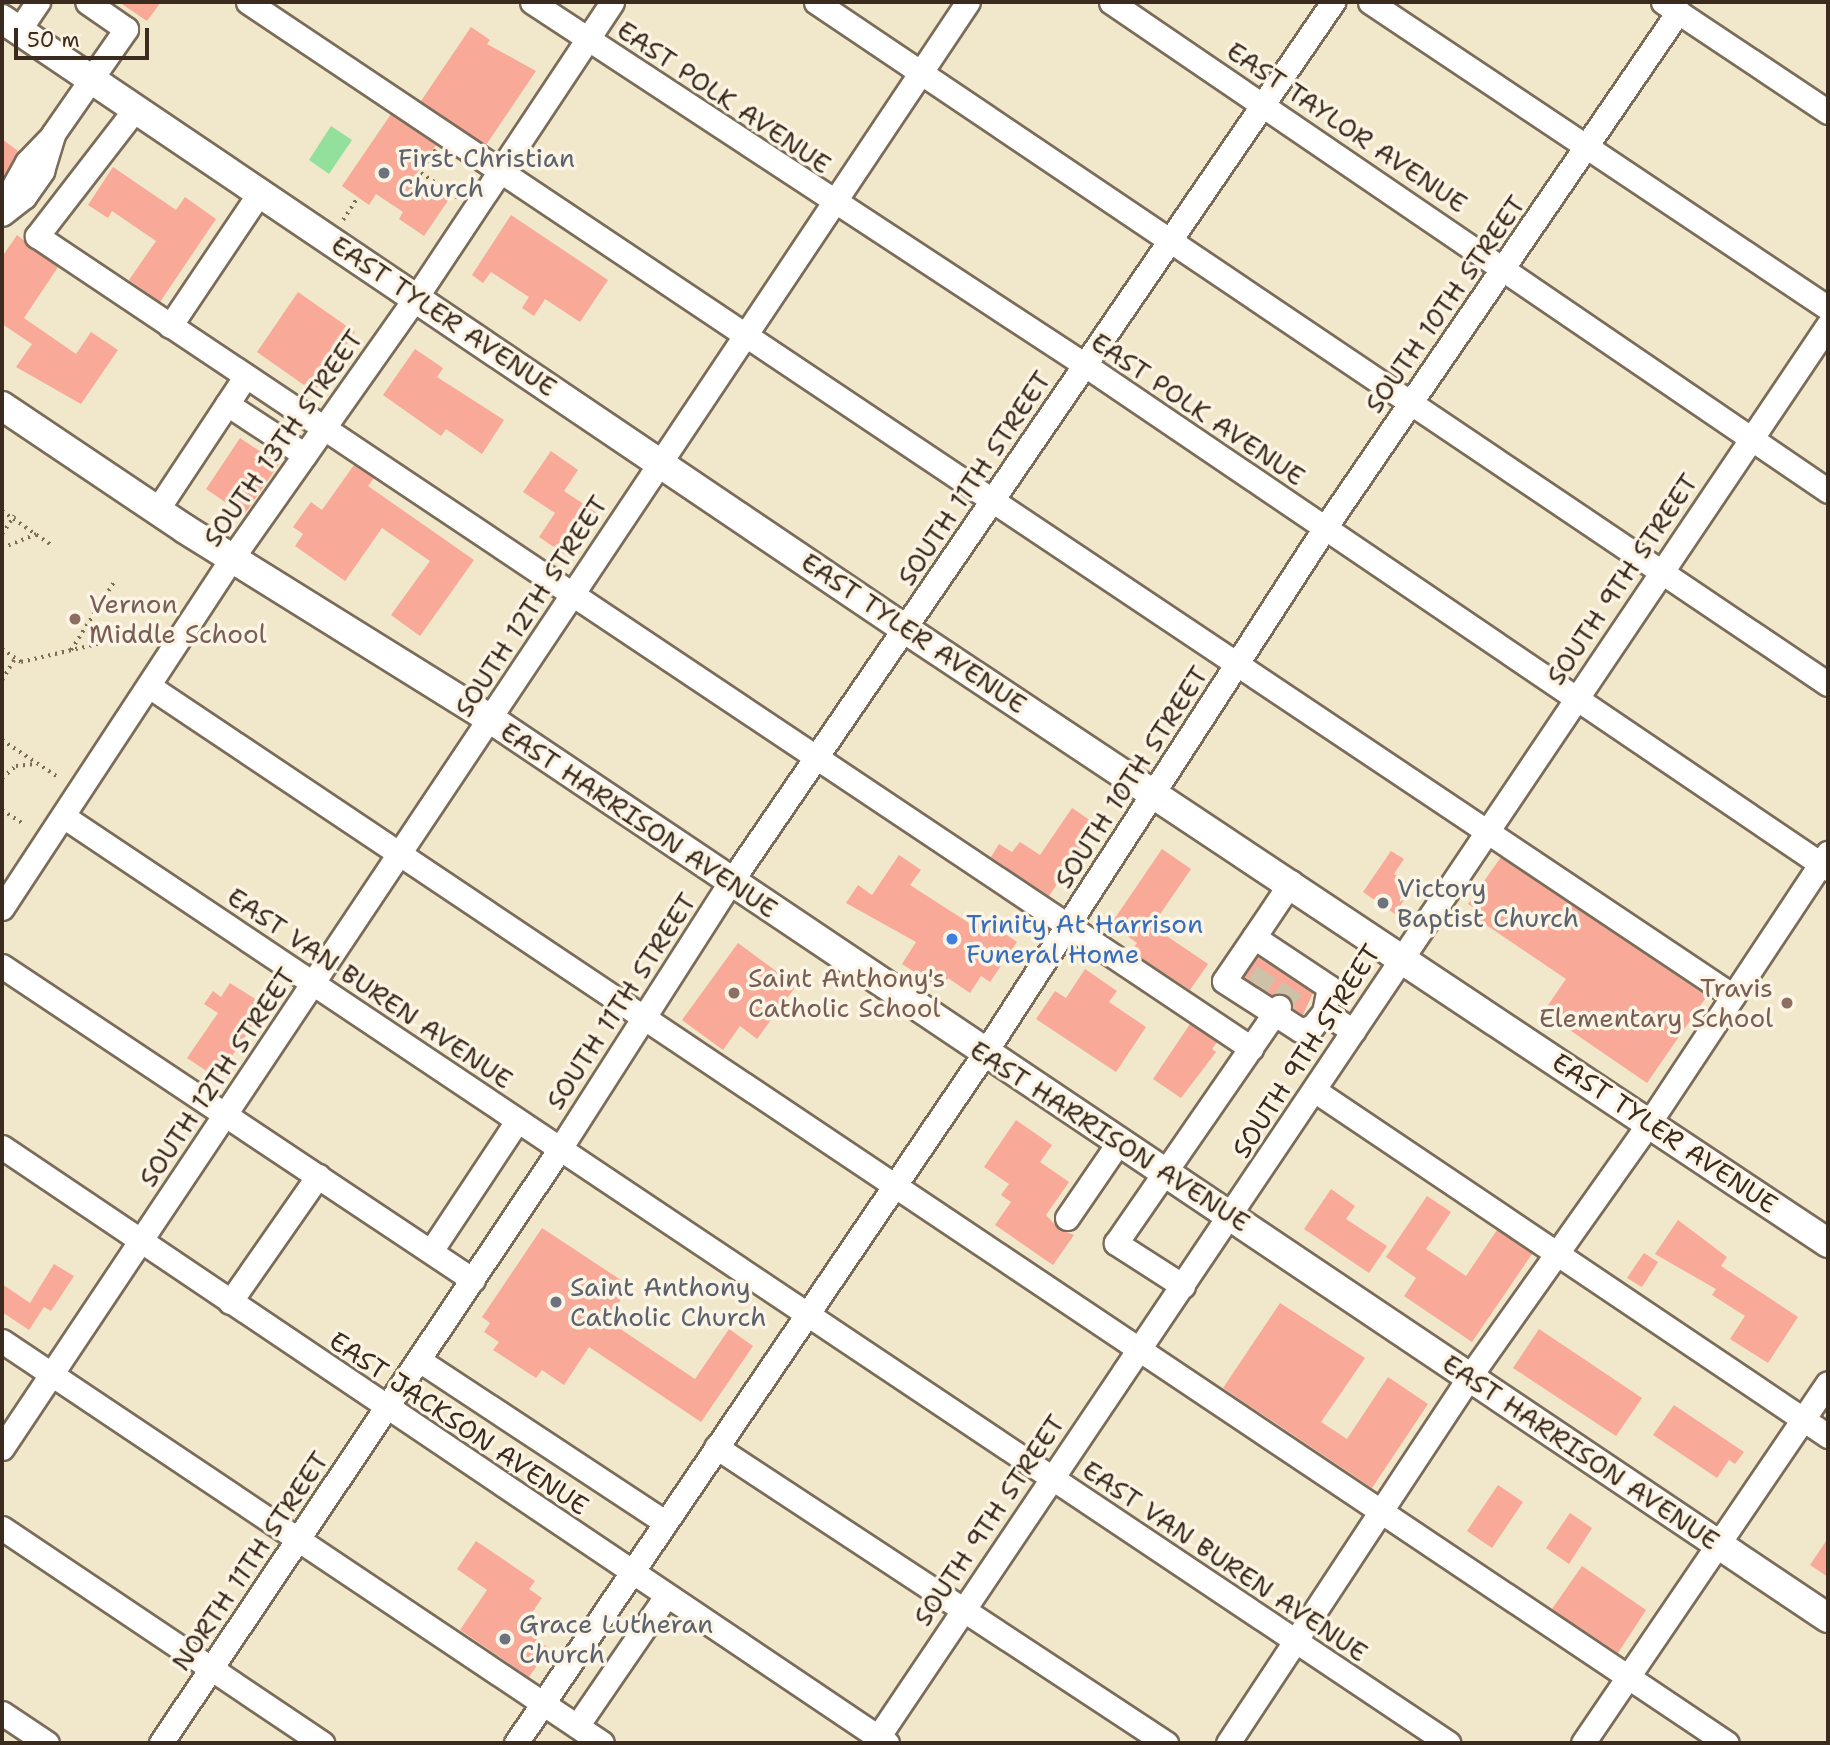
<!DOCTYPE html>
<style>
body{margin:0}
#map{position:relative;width:1830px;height:1745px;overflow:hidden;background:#f1e7ca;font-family:"Shantell Sans",sans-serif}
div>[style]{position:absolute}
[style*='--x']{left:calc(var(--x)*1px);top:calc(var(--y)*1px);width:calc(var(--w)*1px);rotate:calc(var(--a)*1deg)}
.green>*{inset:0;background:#93e09d}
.building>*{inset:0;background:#f8a998}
.minor-tunnel>*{height:23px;margin-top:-11.5px;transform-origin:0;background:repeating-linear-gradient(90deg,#cdc1a8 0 23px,transparent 0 34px)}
.path>*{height:3.5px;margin-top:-1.75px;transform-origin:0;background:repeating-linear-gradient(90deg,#7b6c5a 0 2px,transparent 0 7px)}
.roads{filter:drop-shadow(2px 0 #7b6c5a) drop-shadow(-2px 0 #7b6c5a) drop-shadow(0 2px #7b6c5a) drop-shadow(0 -2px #7b6c5a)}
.minor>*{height:23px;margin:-11.5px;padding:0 11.5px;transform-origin:11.5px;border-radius:11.5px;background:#fff}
.major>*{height:28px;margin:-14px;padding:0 14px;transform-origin:14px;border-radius:14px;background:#fff}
.dots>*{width:19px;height:19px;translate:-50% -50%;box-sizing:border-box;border:4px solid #fcf5e5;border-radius:50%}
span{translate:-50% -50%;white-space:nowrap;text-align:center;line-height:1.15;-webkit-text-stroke:7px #fcf5e5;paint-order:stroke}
.street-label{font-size:26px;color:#3b2a1e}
.worship-label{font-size:26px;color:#5b616d}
.left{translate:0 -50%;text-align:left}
.education-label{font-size:26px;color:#785e54}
.right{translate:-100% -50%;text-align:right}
.shop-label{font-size:26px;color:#366cbe}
.frame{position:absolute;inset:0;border:4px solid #3b2a1e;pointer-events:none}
.scale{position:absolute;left:14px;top:28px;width:135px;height:32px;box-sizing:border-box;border:4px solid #3b2a1e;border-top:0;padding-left:9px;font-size:21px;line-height:24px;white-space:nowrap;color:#3b2a1e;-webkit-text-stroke:5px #fcf5e5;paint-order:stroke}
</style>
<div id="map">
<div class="green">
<div style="clip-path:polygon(331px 126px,352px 140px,329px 174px,309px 160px)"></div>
</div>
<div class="building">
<div style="clip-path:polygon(119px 2px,161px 2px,147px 21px)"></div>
<div style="clip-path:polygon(471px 27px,490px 40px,487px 44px,536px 71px,486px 145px,421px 101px)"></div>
<div style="clip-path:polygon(391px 114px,436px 145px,415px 176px,449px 199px,424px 236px,399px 219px,403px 212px,376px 194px,369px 205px,342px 186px)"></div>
<div style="clip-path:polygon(2px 139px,18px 151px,2px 179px)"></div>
<div style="clip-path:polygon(113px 167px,176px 210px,185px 197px,216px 219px,160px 302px,129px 280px,156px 241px,112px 211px,108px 218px,88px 205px)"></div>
<div style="clip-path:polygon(511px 215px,608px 280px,580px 322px,545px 299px,534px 316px,522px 308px,529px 297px,491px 272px,483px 283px,472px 275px)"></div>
<div style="clip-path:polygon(17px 235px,58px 267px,24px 318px,76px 354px,91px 332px,118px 350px,81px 404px,16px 367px,32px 344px,2px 324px,2px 257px)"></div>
<div style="clip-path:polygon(298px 292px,355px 332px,314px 392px,257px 352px)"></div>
<div style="clip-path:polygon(415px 349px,443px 368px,437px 377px,504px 420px,482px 454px,446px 429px,441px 436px,383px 395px)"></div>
<div style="clip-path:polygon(240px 438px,279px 464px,244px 515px,206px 489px)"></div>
<div style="clip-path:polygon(551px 451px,578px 470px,564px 491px,600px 515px,570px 558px,539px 537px,555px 513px,523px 492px)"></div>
<div style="clip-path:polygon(354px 465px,374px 478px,368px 486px,474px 560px,420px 636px,391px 615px,430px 561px,382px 528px,345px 581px,295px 546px,303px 534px,293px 527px,311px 502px,322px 510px)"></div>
<div style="clip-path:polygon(1072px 808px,1097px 825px,1049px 896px,991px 857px,999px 844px,1012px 852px,1020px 842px,1040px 855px)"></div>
<div style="clip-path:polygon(1162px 849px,1191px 869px,1152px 926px,1208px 964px,1190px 990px,1131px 951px,1137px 943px,1111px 924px)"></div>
<div style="clip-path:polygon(1391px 851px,1404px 859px,1394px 874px,1413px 886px,1395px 914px,1363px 892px)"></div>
<div style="clip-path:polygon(899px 855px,921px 870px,910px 885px,969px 923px,975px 914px,1017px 942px,990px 982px,981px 976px,970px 993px,948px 978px,941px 989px,902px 964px,916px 942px,846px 903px,858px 885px,872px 895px)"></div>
<div style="clip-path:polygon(1501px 857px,1707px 996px,1647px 1083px,1555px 1020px,1558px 1016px,1546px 1008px,1566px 979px,1473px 916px,1478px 910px,1468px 904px)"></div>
<div style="clip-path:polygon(738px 943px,796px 986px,757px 1039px,740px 1026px,723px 1050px,682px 1020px)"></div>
<div style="clip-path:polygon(1258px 956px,1313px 993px,1303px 1015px,1293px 1009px,1286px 995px,1272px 995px,1244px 977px)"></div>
<div style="clip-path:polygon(1085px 969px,1117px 991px,1109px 1002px,1146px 1027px,1116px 1072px,1036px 1019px,1055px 991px,1066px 998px)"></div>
<div style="clip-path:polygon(230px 983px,266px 1006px,217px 1078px,187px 1058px,218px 1013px,204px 1004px,213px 991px,221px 997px)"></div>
<div style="clip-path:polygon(1190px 1024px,1217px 1042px,1212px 1049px,1216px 1052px,1181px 1098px,1153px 1079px)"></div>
<div style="clip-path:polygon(1016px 1120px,1052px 1145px,1040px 1162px,1069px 1182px,1046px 1215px,1059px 1229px,1074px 1235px,1053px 1265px,995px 1225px,1011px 1202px,1001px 1195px,1009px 1184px,984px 1167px)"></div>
<div style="clip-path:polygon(1331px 1189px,1355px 1206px,1346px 1219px,1387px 1246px,1369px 1273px,1304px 1229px)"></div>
<div style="clip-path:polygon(1427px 1196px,1451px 1212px,1426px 1249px,1466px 1276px,1497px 1230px,1532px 1254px,1472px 1342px,1404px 1296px,1416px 1278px,1386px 1257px)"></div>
<div style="clip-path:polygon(1678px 1220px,1727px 1257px,1721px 1266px,1798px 1317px,1768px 1363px,1730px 1339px,1745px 1316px,1712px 1295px,1716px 1289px,1655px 1254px)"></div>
<div style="clip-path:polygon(542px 1228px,630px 1286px,607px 1320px,695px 1379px,729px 1329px,753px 1346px,701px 1422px,589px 1347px,564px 1385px,542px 1370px,536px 1378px,493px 1350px,499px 1342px,484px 1332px,490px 1323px,482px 1317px)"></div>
<div style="clip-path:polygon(1644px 1253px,1658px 1262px,1642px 1287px,1627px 1278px)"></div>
<div style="clip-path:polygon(54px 1264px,74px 1276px,51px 1311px,44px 1307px,29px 1330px,2px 1312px,2px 1284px,30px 1303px)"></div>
<div style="clip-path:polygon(1280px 1303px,1365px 1358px,1321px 1422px,1347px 1439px,1388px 1377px,1428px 1404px,1372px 1488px,1223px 1388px)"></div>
<div style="clip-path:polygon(1539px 1329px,1642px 1398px,1616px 1436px,1513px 1368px)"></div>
<div style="clip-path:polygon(1674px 1405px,1744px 1452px,1735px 1464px,1729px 1460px,1717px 1478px,1653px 1435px)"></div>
<div style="clip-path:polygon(1498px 1485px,1523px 1502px,1492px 1548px,1467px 1531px)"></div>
<div style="clip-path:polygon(1570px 1513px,1592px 1528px,1569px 1564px,1546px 1548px)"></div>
<div style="clip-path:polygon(1828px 1538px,1828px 1577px,1810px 1565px)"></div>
<div style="clip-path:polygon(476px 1541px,535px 1581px,529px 1589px,542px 1598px,521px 1629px,549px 1648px,529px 1677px,460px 1630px,487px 1590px,457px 1569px)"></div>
<div style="clip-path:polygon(1582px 1566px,1646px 1610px,1618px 1653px,1552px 1609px)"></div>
</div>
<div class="minor-tunnel">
<div style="--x:1254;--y:991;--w:35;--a:-57"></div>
<div style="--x:1279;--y:1007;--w:34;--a:-56"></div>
</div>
<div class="path">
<div style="--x:436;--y:150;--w:27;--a:123"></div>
<div style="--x:421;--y:173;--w:45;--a:34"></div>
<div style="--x:343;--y:220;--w:27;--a:-57"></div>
<div style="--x:2;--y:511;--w:62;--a:34.5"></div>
<div style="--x:2;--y:534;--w:22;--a:-56"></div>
<div style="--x:2;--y:548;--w:37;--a:-22"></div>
<div style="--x:2;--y:649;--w:23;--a:34"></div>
<div style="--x:21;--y:662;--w:126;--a:-13.3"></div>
<div style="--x:71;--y:650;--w:80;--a:-57.7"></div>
<div style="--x:2;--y:680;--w:26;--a:-59"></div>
<div style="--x:2;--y:709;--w:8;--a:90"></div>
<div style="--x:2;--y:740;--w:67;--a:33.5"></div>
<div style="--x:2;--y:746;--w:20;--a:90"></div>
<div style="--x:2;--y:778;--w:18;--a:-41"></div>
<div style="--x:16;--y:766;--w:19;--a:-6"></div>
<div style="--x:2;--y:810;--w:27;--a:33"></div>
</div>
<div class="roads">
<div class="minor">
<div style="--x:248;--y:2;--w:1787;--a:33.8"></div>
<div style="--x:532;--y:2;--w:661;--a:33.28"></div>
<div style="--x:1085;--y:365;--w:898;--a:34.15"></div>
<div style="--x:816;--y:2;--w:1220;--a:33.98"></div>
<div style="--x:1111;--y:2;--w:868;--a:34.29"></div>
<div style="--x:1370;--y:2;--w:551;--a:33.75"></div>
<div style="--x:1663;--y:2;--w:198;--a:33.7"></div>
<div style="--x:19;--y:30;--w:34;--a:-56"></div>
<div style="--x:136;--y:108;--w:162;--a:127.7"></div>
<div style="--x:37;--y:236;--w:1461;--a:33.78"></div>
<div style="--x:2;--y:207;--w:51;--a:-60.9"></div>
<div style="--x:27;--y:162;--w:33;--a:-46"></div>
<div style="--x:2;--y:214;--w:28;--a:-38"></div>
<div style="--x:24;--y:197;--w:32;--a:-55"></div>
<div style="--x:42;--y:171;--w:39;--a:-73"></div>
<div style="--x:53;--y:134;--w:128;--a:-55.2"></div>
<div style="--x:126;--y:29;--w:47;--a:-145.3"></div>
<div style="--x:170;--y:326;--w:161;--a:-56.1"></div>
<div style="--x:227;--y:404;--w:93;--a:33.2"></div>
<div style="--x:157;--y:510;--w:159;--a:-56.5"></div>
<div style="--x:149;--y:686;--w:1899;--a:33.82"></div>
<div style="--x:63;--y:816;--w:1667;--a:33.79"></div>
<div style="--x:1291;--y:882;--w:66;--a:123.9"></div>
<div style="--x:1254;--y:937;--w:90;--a:33.7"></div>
<div style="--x:1329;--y:987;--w:25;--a:101"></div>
<div style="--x:1324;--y:1012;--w:35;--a:33"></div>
<div style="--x:2;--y:908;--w:419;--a:-56.7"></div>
<div style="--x:232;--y:558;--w:317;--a:-54.8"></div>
<div style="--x:415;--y:299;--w:356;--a:-56.4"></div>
<div style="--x:1254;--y:937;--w:53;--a:124.3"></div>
<div style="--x:1224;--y:981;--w:90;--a:32.8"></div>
<div style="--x:1300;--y:1030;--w:12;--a:-14"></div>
<div style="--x:1312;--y:1027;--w:19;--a:-51"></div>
<div style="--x:2;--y:966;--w:566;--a:33.69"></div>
<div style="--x:1314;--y:1090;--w:620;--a:33.95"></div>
<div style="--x:2;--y:1147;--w:1067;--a:33.96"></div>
<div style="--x:1067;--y:1218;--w:92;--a:-55.6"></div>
<div style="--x:431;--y:1251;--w:156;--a:-56.5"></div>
<div style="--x:1183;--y:1286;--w:80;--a:-147.3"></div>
<div style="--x:1116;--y:1243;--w:287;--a:-55.4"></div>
<div style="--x:230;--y:1302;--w:154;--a:-55.1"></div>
<div style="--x:2;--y:1341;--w:722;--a:33.82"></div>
<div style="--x:419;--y:1360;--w:295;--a:33.4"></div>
<div style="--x:716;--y:1447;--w:539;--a:33.34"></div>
<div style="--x:2;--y:1448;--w:1739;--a:-56.26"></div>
<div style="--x:2;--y:1528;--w:386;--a:33.9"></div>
<div style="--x:2;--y:1713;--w:54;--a:33.7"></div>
<div style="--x:577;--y:1726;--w:158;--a:-55.6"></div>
<div style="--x:161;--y:1743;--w:714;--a:-56.13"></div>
<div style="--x:559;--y:1150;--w:317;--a:-57.4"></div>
<div style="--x:730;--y:883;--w:1068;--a:-55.61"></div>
<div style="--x:516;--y:1743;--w:833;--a:-55.81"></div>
<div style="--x:984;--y:1054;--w:625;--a:-57.07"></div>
<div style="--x:1324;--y:529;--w:627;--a:-55.6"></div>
<div style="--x:874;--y:1743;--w:1709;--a:-56.07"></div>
<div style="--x:1228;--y:1743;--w:440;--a:-56.6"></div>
<div style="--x:1470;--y:1376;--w:310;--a:-54.7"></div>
<div style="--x:1649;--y:1123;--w:324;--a:-56.5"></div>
<div style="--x:1583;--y:1743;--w:435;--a:-55.8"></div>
</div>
<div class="major">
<div style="--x:2;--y:19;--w:1090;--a:34.04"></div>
<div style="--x:905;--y:629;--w:1109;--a:33.63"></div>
<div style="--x:2;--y:406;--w:220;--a:33.9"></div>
<div style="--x:185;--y:529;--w:362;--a:31.9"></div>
<div style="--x:492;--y:720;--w:1610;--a:33.91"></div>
</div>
</div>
<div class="dots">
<div style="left:384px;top:173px;background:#6b7280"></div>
<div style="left:75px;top:619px;background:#8d6e63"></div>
<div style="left:1383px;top:903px;background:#6b7280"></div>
<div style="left:952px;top:939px;background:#3f7fe0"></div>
<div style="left:734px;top:993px;background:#8d6e63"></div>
<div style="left:1787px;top:1003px;background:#8d6e63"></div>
<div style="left:556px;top:1302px;background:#6b7280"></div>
<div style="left:505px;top:1639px;background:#6b7280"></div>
</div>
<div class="street-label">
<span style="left:724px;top:97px;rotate:34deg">EAST POLK AVENUE</span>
<span style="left:1347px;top:127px;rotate:34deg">EAST TAYLOR AVENUE</span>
<span style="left:1445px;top:304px;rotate:-55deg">SOUTH 10TH STREET</span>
<span style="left:444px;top:316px;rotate:34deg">EAST TYLER AVENUE</span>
<span style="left:1198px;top:409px;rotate:34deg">EAST POLK AVENUE</span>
<span style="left:283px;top:438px;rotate:-55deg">SOUTH 13TH STREET</span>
<span style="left:974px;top:478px;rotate:-56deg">SOUTH 11TH STREET</span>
<span style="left:1622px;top:579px;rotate:-56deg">SOUTH 9TH STREET</span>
<span style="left:531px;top:606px;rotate:-57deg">SOUTH 12TH STREET</span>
<span style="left:914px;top:633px;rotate:34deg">EAST TYLER AVENUE</span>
<span style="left:1131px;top:777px;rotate:-57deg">SOUTH 10TH STREET</span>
<span style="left:639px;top:820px;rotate:34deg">EAST HARRISON AVENUE</span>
<span style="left:370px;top:988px;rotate:34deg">EAST VAN BUREN AVENUE</span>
<span style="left:621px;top:1001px;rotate:-57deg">SOUTH 11TH STREET</span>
<span style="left:1306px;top:1051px;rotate:-57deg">SOUTH 9TH STREET</span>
<span style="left:217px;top:1077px;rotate:-56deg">SOUTH 12TH STREET</span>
<span style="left:1665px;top:1133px;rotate:34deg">EAST TYLER AVENUE</span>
<span style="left:1110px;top:1136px;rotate:33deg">EAST HARRISON AVENUE</span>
<span style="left:459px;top:1423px;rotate:34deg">EAST JACKSON AVENUE</span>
<span style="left:1581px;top:1452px;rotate:34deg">EAST HARRISON AVENUE</span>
<span style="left:989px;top:1520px;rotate:-56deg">SOUTH 9TH STREET</span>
<span style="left:250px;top:1561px;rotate:-56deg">NORTH 11TH STREET</span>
<span style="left:1225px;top:1561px;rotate:34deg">EAST VAN BUREN AVENUE</span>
</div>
<div class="worship-label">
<span class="left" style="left:398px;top:173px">First Christian<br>Church</span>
<span class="left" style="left:1397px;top:903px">Victory<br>Baptist Church</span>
<span class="left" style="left:570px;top:1302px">Saint Anthony<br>Catholic Church</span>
<span class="left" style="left:519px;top:1639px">Grace Lutheran<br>Church</span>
</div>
<div class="education-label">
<span class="left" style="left:89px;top:619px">Vernon<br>Middle School</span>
<span class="left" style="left:748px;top:993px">Saint Anthony's<br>Catholic School</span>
<span class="right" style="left:1773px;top:1003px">Travis<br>Elementary School</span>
</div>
<div class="shop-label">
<span class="left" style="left:966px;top:939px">Trinity At Harrison<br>Funeral Home</span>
</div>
<div class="frame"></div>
<div class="scale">50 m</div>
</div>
